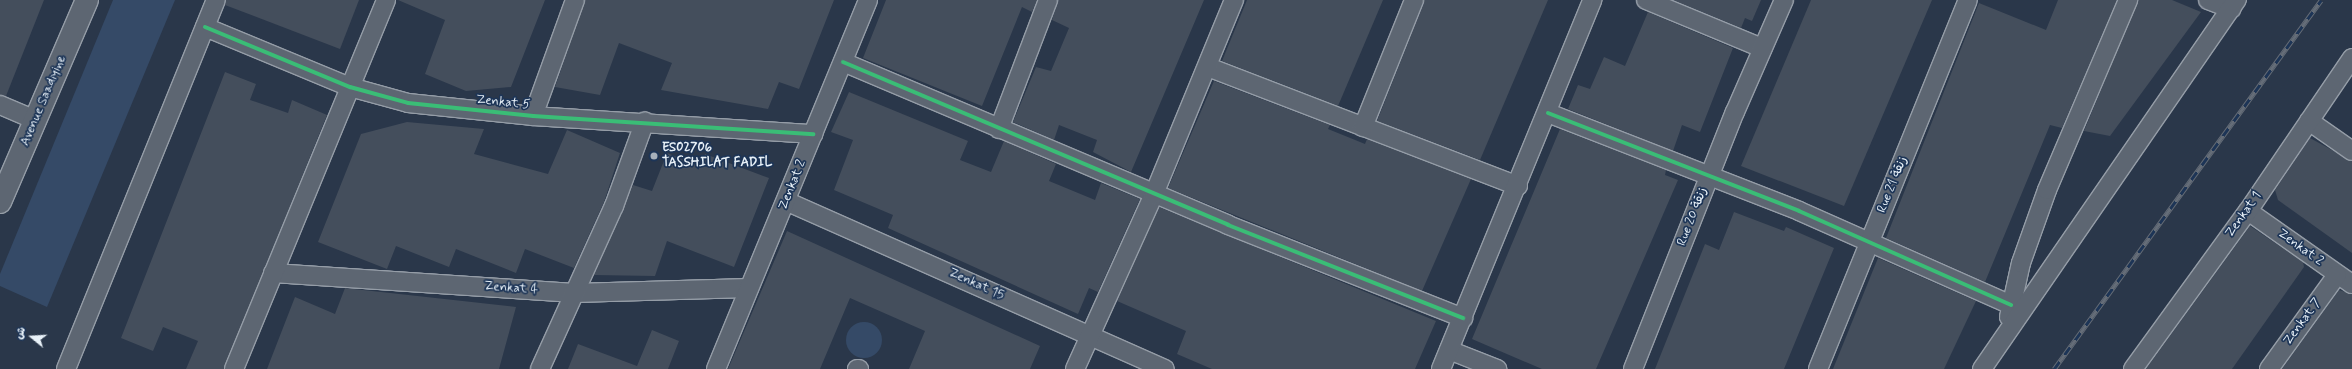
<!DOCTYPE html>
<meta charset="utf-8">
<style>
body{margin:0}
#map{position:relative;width:2352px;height:369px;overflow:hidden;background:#2a374a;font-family:Mynerve,"Playpen Sans Arabic",sans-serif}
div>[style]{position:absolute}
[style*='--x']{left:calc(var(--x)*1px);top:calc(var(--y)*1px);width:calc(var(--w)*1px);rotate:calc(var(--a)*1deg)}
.green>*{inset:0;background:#354a67}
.round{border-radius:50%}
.building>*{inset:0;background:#444e5c}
.roads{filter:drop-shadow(1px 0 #959da7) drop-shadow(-1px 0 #959da7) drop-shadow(0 1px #959da7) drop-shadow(0 -1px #959da7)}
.street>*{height:18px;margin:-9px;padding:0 9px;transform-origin:9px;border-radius:9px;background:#5d6672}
.secondary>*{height:22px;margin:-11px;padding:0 11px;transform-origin:11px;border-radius:11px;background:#5d6672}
.rail>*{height:4.5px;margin-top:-2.25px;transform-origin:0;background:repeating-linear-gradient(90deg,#1d3557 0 9px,#656d78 0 18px);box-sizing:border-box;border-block:1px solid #656d78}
.cycleway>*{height:4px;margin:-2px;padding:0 2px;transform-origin:2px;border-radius:2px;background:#3abd76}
.dots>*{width:11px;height:11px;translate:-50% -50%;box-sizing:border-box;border:2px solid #1d3557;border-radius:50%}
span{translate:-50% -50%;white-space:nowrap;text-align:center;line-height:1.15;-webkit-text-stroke:3.5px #1d3557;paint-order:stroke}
.street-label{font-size:13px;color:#e8f1f8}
.poi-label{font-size:13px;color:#e8f1f8;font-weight:700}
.left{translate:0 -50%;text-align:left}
.north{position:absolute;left:12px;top:317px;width:40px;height:40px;-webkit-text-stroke:3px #1d3557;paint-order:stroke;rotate:288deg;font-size:11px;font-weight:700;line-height:16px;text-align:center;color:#e8f1f8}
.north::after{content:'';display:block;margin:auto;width:14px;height:18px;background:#e8f1f8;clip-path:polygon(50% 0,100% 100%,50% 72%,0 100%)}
</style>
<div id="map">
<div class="green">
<div style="clip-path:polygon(113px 0,175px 0,47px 307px,0 286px,0 274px)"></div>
<div class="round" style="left:846px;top:322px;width:36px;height:36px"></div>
</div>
<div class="building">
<div style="clip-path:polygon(0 0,44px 0,6px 96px,0 95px)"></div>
<div style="clip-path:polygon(226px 0,359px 0,340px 49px,225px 5px)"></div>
<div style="clip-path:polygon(398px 0,545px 0,511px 87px,466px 91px,425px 74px,445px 20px)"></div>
<div style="clip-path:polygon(585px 0,834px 0,799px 89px,779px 82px,768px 109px,661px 90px,672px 63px,619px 43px,600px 95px,555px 87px)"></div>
<div style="clip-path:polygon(886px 0,1037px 0,1032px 12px,1022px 7px,982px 106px,863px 58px)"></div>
<div style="clip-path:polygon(1058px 0,1204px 0,1131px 172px,1093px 152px,1097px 140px,1059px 125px,1054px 140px,1013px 122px,1036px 67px,1051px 71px,1069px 28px,1052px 20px)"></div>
<div style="clip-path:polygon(1247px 0,1383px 0,1338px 106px,1222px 61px)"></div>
<div style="clip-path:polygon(1425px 0,1548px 0,1480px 160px,1377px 121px)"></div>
<div style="clip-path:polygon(1673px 0,1761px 0,1752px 21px,1745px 18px,1741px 28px)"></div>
<div style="clip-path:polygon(1811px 0,1932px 0,1844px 206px,1741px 166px)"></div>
<div style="clip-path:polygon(2058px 0,2117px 0,2062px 128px,2050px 125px,1985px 282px,1886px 238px,1979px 3px,2046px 30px)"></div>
<div style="clip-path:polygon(2138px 0,2172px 0,2201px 12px,2110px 136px,2084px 131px)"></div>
<div style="clip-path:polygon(1648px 12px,1733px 48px,1700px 132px,1682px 125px,1673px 151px,1568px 109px,1578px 85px,1590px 89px,1604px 57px,1625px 66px)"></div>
<div style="clip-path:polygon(225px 72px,256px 84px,250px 100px,288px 113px,292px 100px,327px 115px,224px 369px,186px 369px,198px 341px,163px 327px,153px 351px,121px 338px)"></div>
<div style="clip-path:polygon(1214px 81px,1330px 125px,1328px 129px,1365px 144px,1367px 139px,1471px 179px,1422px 291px,1168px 188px)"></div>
<div style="clip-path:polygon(849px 92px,968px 141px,960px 160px,991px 172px,1004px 141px,1056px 164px,1049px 181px,1095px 200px,1101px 183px,1140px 199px,1098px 292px,1089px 288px,1078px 314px,888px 228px,893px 215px,834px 190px,853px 140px,831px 132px)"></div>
<div style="clip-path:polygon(407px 122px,484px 129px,474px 154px,548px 174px,567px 130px,620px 153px,604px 202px,574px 268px,525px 249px,516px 273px,456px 249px,449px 267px,396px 246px,387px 269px,318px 242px,361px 134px)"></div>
<div style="clip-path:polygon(1560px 129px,1666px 170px,1665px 175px,1678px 180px,1596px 369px,1542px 369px,1472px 339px)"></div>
<div style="clip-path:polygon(2310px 138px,2352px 161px,2352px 253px,2278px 200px,2275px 190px)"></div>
<div style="clip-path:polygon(667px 153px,700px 166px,705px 154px,769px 178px,734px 267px,667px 241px,655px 276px,594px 275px,633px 185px,652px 191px)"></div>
<div style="clip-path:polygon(1159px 207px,1436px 321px,1415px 369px,1212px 369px,1177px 354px,1186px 331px,1117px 301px)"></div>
<div style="clip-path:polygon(1734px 212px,1784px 231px,1786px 227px,1834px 248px,1784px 369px,1655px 369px,1705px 244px,1719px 250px)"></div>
<div style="clip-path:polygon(2250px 226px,2303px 262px,2304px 267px,2232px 369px,2146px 369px)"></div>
<div style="clip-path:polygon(787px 231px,1040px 346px,1030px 369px,909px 369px,925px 331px,850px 298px,820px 369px,728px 369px)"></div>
<div style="clip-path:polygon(1878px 258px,1976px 301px,1944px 369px,1833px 369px)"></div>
<div style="clip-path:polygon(345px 288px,516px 307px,499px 369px,267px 369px,295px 297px,335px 314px)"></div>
<div style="clip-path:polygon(2339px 290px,2352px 294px,2352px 369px,2282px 369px)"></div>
<div style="clip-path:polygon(652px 330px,679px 341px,668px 369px,568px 369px,578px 344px,637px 366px)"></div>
</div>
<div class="roads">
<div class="street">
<div style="--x:1646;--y:0;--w:126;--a:22.5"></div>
<div style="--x:2208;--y:0;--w:25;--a:21"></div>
<div style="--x:205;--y:27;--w:157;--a:22.5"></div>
<div style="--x:350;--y:87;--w:60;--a:15.4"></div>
<div style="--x:408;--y:103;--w:126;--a:5.9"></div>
<div style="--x:533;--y:116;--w:281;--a:3.7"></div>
<div style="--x:843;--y:62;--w:418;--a:22.9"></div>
<div style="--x:1228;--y:225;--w:253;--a:21.6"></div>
<div style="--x:1208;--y:67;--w:332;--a:21"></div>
<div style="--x:0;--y:105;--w:38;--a:23"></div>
<div style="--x:1548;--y:113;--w:269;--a:21.3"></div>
<div style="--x:1799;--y:211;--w:232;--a:23.9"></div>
<div style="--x:533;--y:116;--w:123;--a:-70.1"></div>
<div style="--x:2309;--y:121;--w:52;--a:34.9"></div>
<div style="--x:1363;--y:127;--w:137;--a:-68.1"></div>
<div style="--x:999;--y:129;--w:138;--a:-69.2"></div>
<div style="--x:788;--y:202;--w:412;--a:23.9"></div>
<div style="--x:2248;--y:211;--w:127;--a:35.1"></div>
<div style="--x:273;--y:273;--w:302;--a:3.8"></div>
<div style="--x:574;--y:293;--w:175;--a:-1.6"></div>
<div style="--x:2009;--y:317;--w:55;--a:-77.5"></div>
<div style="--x:2021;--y:263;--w:77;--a:-70.4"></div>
<div style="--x:2047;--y:190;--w:207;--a:-66.9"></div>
<div style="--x:1449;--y:350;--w:52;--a:21.6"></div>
<div style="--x:66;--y:369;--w:398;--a:-67.9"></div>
<div style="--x:234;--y:369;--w:399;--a:-67.6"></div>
<div style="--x:540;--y:369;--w:179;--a:-65.6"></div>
<div style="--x:614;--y:206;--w:90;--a:-70"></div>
<div style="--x:716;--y:369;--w:399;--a:-67.6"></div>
<div style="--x:857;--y:369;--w:2;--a:0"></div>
<div style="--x:1075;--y:369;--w:192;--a:-65.7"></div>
<div style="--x:1154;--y:194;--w:210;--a:-67.6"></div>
<div style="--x:1441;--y:369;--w:399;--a:-67.7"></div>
<div style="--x:1633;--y:369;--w:277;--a:-68.4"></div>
<div style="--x:1735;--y:112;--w:122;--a:-66.4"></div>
<div style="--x:1818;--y:369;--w:398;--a:-67.9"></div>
<div style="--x:1982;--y:369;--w:449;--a:-55.4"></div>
<div style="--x:2133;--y:369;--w:195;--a:-54"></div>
<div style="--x:2248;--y:211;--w:185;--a:-55.8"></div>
<div style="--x:2269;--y:369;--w:116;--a:-54.1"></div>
</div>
<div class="secondary">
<div style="--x:0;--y:202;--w:220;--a:-66.7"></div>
</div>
</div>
<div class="rail">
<div style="--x:2054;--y:369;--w:455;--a:-54.1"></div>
</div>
<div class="cycleway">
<div style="--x:205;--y:27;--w:157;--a:22.5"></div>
<div style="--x:350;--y:87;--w:60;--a:15.4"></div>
<div style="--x:408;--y:103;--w:126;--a:5.9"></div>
<div style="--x:533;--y:116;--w:281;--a:3.7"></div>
<div style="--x:843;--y:62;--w:418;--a:22.9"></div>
<div style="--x:1228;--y:225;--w:253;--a:21.6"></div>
<div style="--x:1548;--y:113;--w:269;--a:21.3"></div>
<div style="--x:1799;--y:211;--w:232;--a:23.9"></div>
</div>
<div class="dots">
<div style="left:654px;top:156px;background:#a6b0bb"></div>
</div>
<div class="street-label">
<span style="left:44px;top:101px;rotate:-67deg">Avenue Saadiyine</span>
<span style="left:503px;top:103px;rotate:6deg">Zenkat 5</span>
<span style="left:793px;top:185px;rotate:-68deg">Zenkat 2</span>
<span style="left:1893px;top:185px;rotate:-68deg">Rue 21 زنقة</span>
<span style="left:2244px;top:215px;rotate:-55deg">Zenkat 1</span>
<span style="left:1693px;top:217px;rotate:-69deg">Rue 20 زنقة</span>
<span style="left:2300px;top:248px;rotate:36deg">Zenkat 2</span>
<span style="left:976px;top:285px;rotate:24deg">Zenkat 15</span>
<span style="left:511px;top:289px;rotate:4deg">Zenkat 4</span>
<span style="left:2303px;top:322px;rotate:-54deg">Zenkat 7</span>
</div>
<div class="poi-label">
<span class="left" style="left:662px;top:156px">ES02706<br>TASSHILAT FADIL</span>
</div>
<div class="north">ش</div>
</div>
